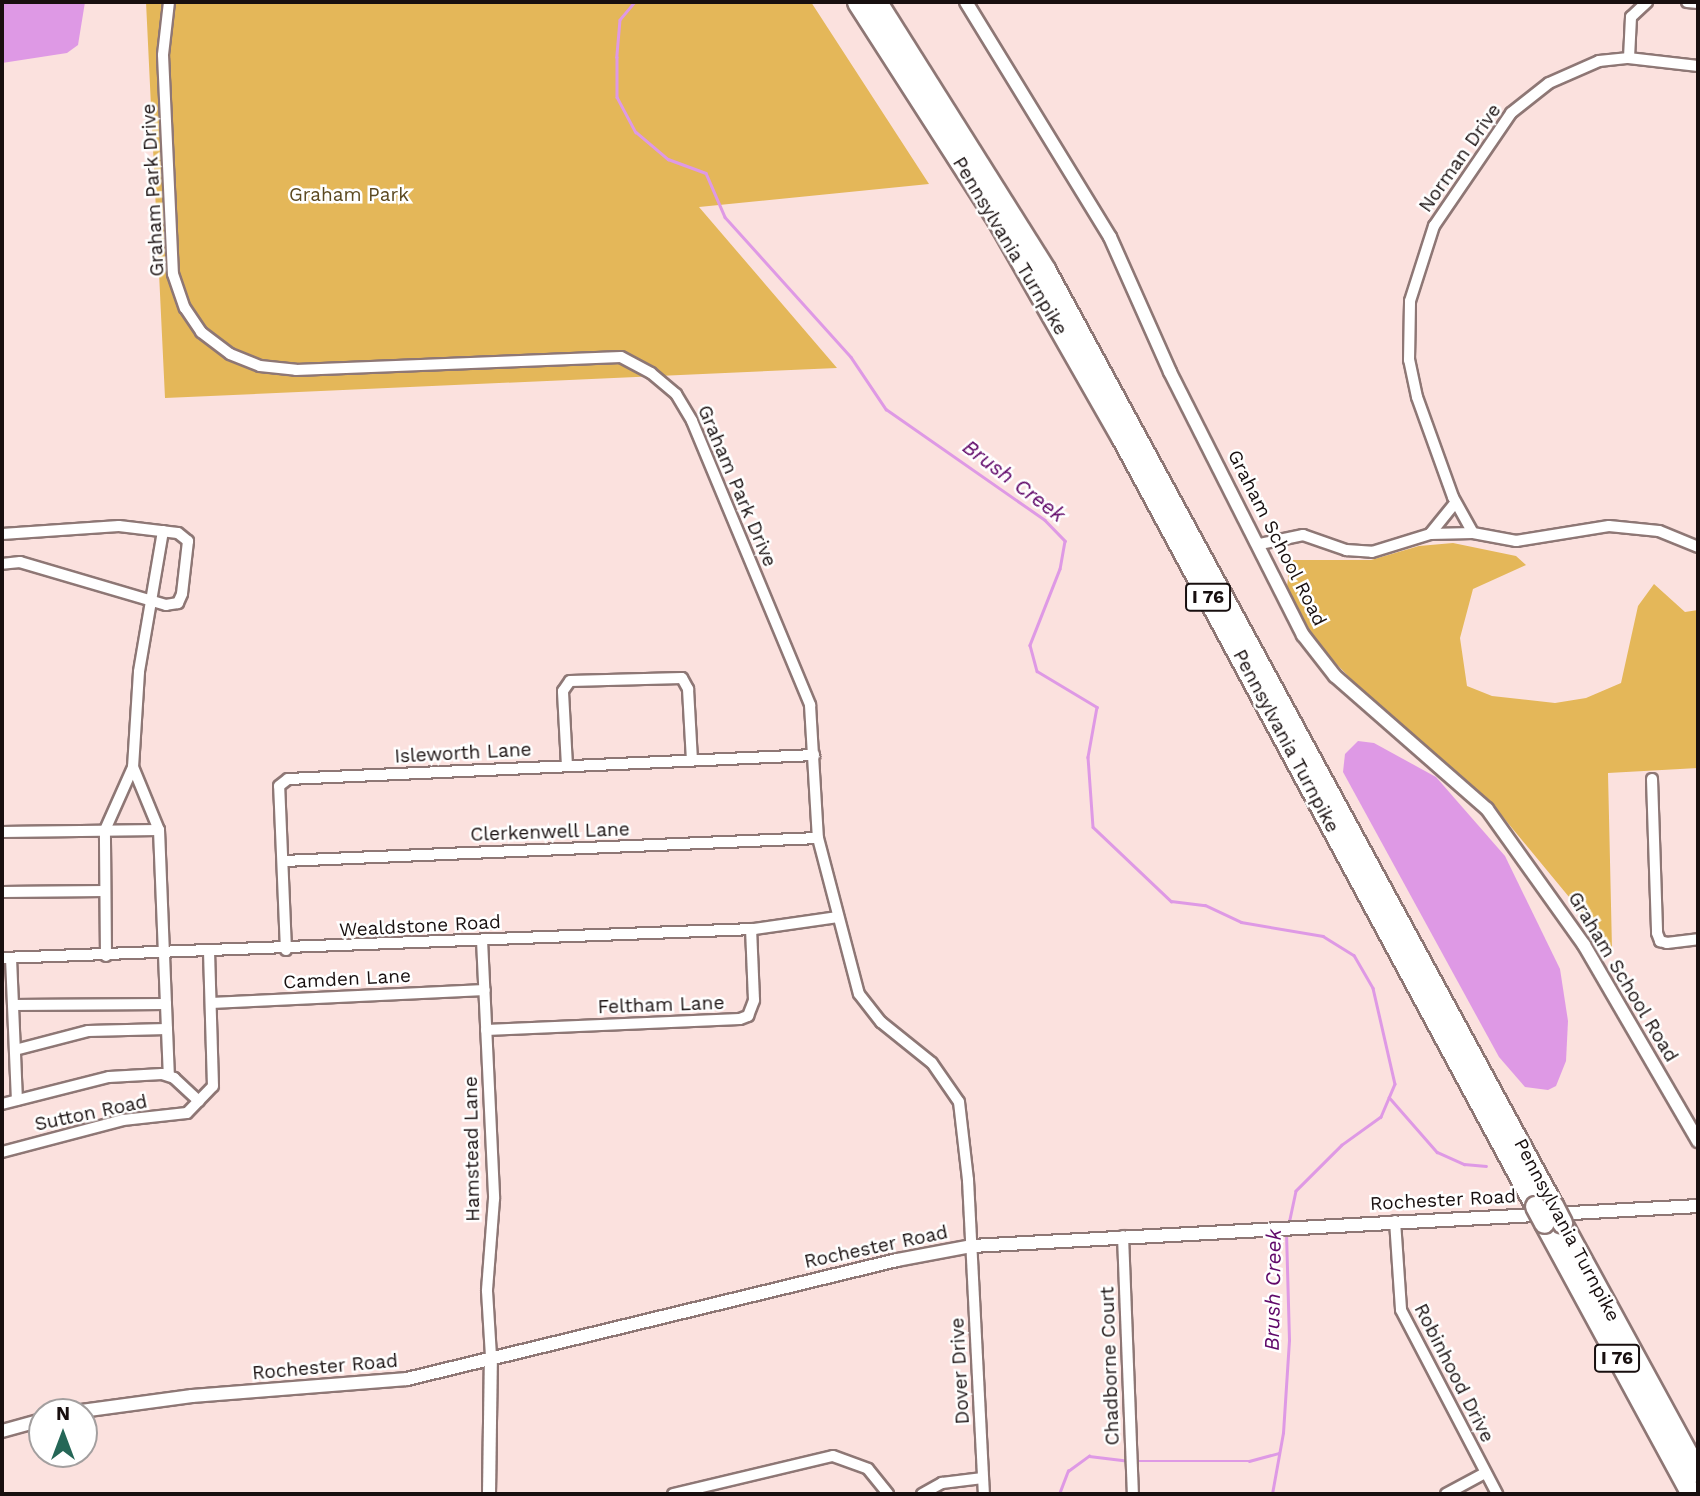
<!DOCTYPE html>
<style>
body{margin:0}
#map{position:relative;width:1700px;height:1496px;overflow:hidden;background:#fbe1de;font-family:"Work Sans",sans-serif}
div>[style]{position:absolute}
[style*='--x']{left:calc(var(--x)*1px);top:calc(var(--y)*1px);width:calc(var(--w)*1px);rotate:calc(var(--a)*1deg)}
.green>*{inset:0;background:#e4b759}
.water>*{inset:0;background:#de99e5}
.stream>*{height:2.5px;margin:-1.25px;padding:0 1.25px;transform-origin:1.25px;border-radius:1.25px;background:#de99e5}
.roads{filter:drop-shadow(2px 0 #8e7775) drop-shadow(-2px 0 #8e7775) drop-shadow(0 2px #8e7775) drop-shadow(0 -2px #8e7775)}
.minor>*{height:10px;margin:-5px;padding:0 5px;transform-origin:5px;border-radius:5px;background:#fff}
.tertiary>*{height:12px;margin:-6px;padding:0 6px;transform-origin:6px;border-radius:6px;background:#fff}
.motorway>*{height:19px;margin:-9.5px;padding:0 9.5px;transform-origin:9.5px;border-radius:9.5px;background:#fff}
.bridges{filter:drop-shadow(2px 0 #8e7775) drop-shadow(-2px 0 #8e7775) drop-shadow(0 2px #8e7775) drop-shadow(0 -2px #8e7775)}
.motorway-bridge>*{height:19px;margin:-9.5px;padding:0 9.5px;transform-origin:9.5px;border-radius:9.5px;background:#fff}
span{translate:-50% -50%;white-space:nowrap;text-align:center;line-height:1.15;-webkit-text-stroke:5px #fff;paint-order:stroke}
.shield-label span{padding:2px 5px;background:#fff;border:2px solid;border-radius:5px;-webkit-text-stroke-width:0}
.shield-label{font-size:18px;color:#180f0f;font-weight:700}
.street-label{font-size:19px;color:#180f0f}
.park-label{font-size:19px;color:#5c4920}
.water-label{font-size:21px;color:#600869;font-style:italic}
.frame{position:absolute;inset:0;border:4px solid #180f0f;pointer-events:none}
.north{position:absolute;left:28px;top:1398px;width:70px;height:70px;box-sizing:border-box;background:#fff;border:2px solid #a39f9f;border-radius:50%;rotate:0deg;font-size:19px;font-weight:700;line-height:28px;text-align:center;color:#180f0f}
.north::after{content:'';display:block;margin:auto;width:24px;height:32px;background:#256757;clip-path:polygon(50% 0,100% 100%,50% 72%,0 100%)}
</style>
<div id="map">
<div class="green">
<div style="clip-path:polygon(146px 2px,811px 2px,929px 184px,699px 207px,837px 368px,165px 398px)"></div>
<div style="clip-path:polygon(1453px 543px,1516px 556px,1526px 565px,1473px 589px,1460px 638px,1467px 686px,1492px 696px,1555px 703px,1586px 698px,1621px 683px,1638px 606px,1654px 584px,1685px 612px,1698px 610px,1698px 768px,1608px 773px,1612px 949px,1488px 799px,1354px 682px,1317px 644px,1287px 587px,1290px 560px,1371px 560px,1419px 546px)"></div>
</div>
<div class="water">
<div style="clip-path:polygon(2px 2px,85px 2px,78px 45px,67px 53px,2px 63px)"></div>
<div style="clip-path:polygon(1358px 741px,1374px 743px,1436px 777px,1505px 856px,1560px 969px,1568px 1021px,1566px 1061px,1556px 1086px,1548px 1090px,1525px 1087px,1499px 1057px,1343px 772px,1345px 754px)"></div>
</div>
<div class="stream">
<div style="--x:635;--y:2;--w:23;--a:130"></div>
<div style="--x:620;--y:20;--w:37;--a:95"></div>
<div style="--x:617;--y:57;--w:40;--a:90"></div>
<div style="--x:617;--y:97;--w:40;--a:62"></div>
<div style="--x:636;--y:132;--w:42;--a:40.2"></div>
<div style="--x:668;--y:159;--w:40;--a:20.2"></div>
<div style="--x:706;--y:173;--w:48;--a:66.6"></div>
<div style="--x:725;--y:217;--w:188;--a:48"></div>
<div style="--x:851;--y:357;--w:63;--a:56.1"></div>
<div style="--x:886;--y:409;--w:194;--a:34.9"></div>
<div style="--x:1045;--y:520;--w:29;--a:46"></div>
<div style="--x:1065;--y:541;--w:28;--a:100"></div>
<div style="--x:1060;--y:569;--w:82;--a:111.5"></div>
<div style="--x:1030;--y:645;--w:27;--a:75"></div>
<div style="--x:1037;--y:671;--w:70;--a:31"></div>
<div style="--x:1097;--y:707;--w:51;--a:100.2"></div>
<div style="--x:1088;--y:757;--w:70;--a:85.9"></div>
<div style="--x:1093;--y:827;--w:108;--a:43.5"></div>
<div style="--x:1171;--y:901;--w:34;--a:7"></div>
<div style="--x:1205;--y:905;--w:40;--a:25"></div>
<div style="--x:1241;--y:922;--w:83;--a:9.7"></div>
<div style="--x:1323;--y:936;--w:36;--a:32"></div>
<div style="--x:1354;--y:955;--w:38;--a:60"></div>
<div style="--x:1373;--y:988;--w:98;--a:77.1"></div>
<div style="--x:1395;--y:1084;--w:36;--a:113"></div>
<div style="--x:1381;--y:1117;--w:48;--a:144.3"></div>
<div style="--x:1342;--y:1145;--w:65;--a:135"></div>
<div style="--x:1296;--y:1191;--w:33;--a:102"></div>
<div style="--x:1389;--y:1097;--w:73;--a:48.9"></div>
<div style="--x:1437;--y:1152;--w:30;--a:24"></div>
<div style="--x:1464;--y:1164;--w:22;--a:5"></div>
<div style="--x:1136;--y:1461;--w:113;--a:0"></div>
<div style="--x:1249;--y:1461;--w:30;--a:-15"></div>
<div style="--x:1059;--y:1494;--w:25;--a:-69"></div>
<div style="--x:1068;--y:1471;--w:26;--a:-36"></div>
<div style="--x:1089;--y:1456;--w:41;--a:7"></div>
<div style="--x:1272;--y:1494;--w:62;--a:-79.8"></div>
<div style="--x:1283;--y:1433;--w:93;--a:-86.3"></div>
<div style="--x:1289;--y:1340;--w:107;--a:-91.6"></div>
</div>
<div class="roads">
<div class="minor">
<div style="--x:169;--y:2;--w:53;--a:96.5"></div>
<div style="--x:163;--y:55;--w:219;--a:87.4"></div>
<div style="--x:173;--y:274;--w:36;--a:71"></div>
<div style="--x:185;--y:308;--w:29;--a:56"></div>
<div style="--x:201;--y:332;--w:36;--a:37"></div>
<div style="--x:230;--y:354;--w:32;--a:22"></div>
<div style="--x:260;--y:366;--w:36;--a:6"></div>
<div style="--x:296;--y:370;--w:325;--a:-2.3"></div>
<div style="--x:621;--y:357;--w:34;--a:28"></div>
<div style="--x:651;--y:373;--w:33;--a:40"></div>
<div style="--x:676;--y:394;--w:31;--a:59"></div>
<div style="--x:692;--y:421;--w:308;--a:67.4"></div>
<div style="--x:810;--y:705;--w:133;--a:86.6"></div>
<div style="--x:818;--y:838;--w:161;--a:75.3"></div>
<div style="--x:859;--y:994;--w:36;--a:52"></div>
<div style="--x:881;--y:1022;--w:65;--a:38.8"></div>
<div style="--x:932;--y:1063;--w:47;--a:55.3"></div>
<div style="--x:959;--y:1102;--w:79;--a:83.4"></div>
<div style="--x:968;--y:1180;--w:314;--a:87.1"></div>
<div style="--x:1687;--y:2;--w:11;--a:5"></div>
<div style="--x:1629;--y:58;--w:41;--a:-87.2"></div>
<div style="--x:1631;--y:17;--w:22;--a:-43"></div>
<div style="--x:163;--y:531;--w:143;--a:99.7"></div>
<div style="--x:139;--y:672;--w:95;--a:93.6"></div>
<div style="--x:133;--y:767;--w:68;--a:67.6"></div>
<div style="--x:159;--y:830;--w:244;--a:87.7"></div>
<div style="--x:1473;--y:533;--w:41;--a:-119.1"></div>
<div style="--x:1453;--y:497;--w:106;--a:-109.8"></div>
<div style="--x:1417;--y:397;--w:38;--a:-102"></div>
<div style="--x:1409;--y:360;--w:59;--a:-89"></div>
<div style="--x:1410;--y:301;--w:79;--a:-72.3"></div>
<div style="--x:1434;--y:226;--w:137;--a:-55.7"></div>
<div style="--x:1511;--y:113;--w:48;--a:-38.3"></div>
<div style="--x:1549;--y:83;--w:55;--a:-23.7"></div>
<div style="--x:1599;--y:61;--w:30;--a:-6"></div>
<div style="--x:1629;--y:58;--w:69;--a:6.6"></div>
<div style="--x:2;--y:534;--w:117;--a:-3.9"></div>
<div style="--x:119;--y:526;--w:59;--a:6.8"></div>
<div style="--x:178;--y:533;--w:13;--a:39"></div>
<div style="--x:188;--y:541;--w:53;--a:96.5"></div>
<div style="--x:182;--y:594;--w:10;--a:114"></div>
<div style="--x:178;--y:603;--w:12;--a:171"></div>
<div style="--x:166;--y:605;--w:152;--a:-163.6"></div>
<div style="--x:20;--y:562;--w:18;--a:174"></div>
<div style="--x:1430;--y:534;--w:40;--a:-51"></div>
<div style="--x:1260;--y:544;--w:44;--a:-11.8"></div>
<div style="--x:1303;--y:535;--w:46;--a:19.2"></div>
<div style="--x:1346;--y:550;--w:26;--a:4"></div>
<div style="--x:1372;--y:552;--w:61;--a:-17.2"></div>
<div style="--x:1430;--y:534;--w:43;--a:-1.3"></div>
<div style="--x:1473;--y:533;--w:44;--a:10.5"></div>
<div style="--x:1516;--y:541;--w:94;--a:-9.2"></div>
<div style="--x:1609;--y:526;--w:50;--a:5.7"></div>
<div style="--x:1659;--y:531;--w:42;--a:22.3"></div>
<div style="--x:567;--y:766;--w:75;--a:-93.1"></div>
<div style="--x:563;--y:691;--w:12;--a:-55"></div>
<div style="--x:570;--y:681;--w:112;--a:-1.5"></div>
<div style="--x:682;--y:678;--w:13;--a:61"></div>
<div style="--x:688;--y:689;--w:71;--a:86.8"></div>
<div style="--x:1652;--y:779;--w:154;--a:88.1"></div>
<div style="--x:1657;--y:933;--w:9;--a:69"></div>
<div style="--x:1660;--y:941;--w:7;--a:16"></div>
<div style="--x:1667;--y:943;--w:31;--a:-7"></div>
<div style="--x:2;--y:832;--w:157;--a:-0.7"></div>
<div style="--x:283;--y:861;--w:535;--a:-2.46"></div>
<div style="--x:2;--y:892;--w:103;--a:-0.6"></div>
<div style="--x:482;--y:940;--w:259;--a:87.3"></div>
<div style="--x:494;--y:1199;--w:92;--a:94.4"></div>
<div style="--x:487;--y:1291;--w:66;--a:86.5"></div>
<div style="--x:286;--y:950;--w:164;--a:-92.4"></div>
<div style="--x:279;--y:786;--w:11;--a:-38"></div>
<div style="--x:288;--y:779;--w:527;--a:-2.61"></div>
<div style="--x:106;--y:956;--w:126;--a:-90.5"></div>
<div style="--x:105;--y:830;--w:69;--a:-66"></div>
<div style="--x:2;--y:958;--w:753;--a:-2.21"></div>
<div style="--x:754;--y:929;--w:85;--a:-8.1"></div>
<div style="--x:11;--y:958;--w:142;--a:87.6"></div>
<div style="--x:211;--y:1003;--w:274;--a:-2.7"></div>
<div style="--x:13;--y:1005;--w:153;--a:-0.4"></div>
<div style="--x:486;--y:1030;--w:254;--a:-2.5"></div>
<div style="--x:740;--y:1019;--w:9;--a:-21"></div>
<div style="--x:748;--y:1016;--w:17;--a:-69"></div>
<div style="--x:754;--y:1000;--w:71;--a:-92.4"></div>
<div style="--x:15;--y:1050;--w:75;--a:-14.6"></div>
<div style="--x:88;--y:1031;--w:79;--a:-1.5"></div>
<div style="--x:2;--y:1104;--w:110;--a:-14.2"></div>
<div style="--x:109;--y:1077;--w:53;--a:-3.2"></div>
<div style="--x:162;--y:1074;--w:13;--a:18"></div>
<div style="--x:174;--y:1078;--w:34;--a:43"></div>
<div style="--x:2;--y:1152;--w:125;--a:-14.8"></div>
<div style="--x:123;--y:1120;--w:64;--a:-6.2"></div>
<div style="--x:187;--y:1113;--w:37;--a:-46"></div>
<div style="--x:213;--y:1086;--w:132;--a:-91.7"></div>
<div style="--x:1395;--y:1221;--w:89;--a:86.1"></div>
<div style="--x:1401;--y:1310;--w:208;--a:62.4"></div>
<div style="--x:1123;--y:1236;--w:258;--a:87.8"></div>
<div style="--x:673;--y:1494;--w:164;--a:-13.4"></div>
<div style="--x:833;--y:1456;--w:37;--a:20"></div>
<div style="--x:868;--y:1469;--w:32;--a:51"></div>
<div style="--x:922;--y:1494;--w:23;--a:-29"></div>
<div style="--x:942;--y:1483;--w:41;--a:-7"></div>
<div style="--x:1446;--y:1494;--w:44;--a:-28.3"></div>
</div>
<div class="tertiary">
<div style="--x:966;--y:2;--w:276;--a:58.5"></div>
<div style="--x:1110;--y:237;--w:148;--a:66"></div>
<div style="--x:1170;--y:372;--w:295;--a:63.2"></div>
<div style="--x:1303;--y:635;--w:52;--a:52"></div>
<div style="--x:1335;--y:676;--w:202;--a:41.2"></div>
<div style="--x:1487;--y:809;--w:167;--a:54.5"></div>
<div style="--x:1584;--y:945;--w:227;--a:59.8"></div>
<div style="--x:74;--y:1412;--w:119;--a:-7.7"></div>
<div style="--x:192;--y:1396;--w:216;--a:-4.5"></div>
<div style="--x:407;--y:1379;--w:504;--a:-13.65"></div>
<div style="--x:897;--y:1260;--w:76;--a:-10.6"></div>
<div style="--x:972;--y:1246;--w:727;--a:-3.15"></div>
<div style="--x:2;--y:1431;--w:41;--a:-15.4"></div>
<div style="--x:489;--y:1494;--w:137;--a:-89.2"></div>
</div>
<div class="motorway">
<div style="--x:857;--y:2;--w:259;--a:57.3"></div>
<div style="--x:997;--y:220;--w:250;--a:60.3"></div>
<div style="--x:1121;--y:437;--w:873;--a:61.7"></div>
<div style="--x:877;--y:2;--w:315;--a:57.8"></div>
<div style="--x:1045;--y:269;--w:1065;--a:61.51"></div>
<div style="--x:1544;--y:1223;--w:308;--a:61.5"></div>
<div style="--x:1562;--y:1223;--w:284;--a:61.4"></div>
</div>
</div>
<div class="bridges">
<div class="motorway-bridge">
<div style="--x:1553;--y:1205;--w:20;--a:63"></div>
<div style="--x:1535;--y:1206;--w:19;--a:62"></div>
</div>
</div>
<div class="shield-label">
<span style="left:1208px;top:597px">I 76</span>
<span style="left:1617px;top:1358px">I 76</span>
</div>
<div class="street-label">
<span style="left:1460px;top:158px;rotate:-55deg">Norman Drive</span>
<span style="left:153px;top:190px;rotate:-93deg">Graham Park Drive</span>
<span style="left:1010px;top:246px;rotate:59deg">Pennsylvania Turnpike</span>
<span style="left:737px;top:486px;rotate:67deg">Graham Park Drive</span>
<span style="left:1277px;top:538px;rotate:63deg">Graham School Road</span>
<span style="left:1286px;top:741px;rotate:62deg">Pennsylvania Turnpike</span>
<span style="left:463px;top:753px;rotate:-3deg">Isleworth Lane</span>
<span style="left:550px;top:832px;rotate:-2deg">Clerkenwell Lane</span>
<span style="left:420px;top:926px;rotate:-3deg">Wealdstone Road</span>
<span style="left:1623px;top:977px;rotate:59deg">Graham School Road</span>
<span style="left:347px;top:979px;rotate:-3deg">Camden Lane</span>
<span style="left:661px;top:1005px;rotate:-2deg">Feltham Lane</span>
<span style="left:91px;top:1113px;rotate:-12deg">Sutton Road</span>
<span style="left:472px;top:1149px;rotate:-91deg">Hamstead Lane</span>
<span style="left:1443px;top:1200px;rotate:-3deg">Rochester Road</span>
<span style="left:1567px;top:1230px;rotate:62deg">Pennsylvania Turnpike</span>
<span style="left:876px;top:1247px;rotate:-12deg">Rochester Road</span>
<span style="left:1110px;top:1366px;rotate:-92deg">Chadborne Court</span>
<span style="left:325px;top:1367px;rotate:-5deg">Rochester Road</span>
<span style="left:960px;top:1371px;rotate:-93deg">Dover Drive</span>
<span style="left:1454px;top:1373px;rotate:63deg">Robinhood Drive</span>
</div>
<div class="park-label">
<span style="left:349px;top:195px">Graham Park</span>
</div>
<div class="water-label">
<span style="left:1014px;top:481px;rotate:37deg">Brush Creek</span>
<span style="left:1273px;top:1290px;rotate:-89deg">Brush Creek</span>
</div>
<div class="frame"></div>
<div class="north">N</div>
</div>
